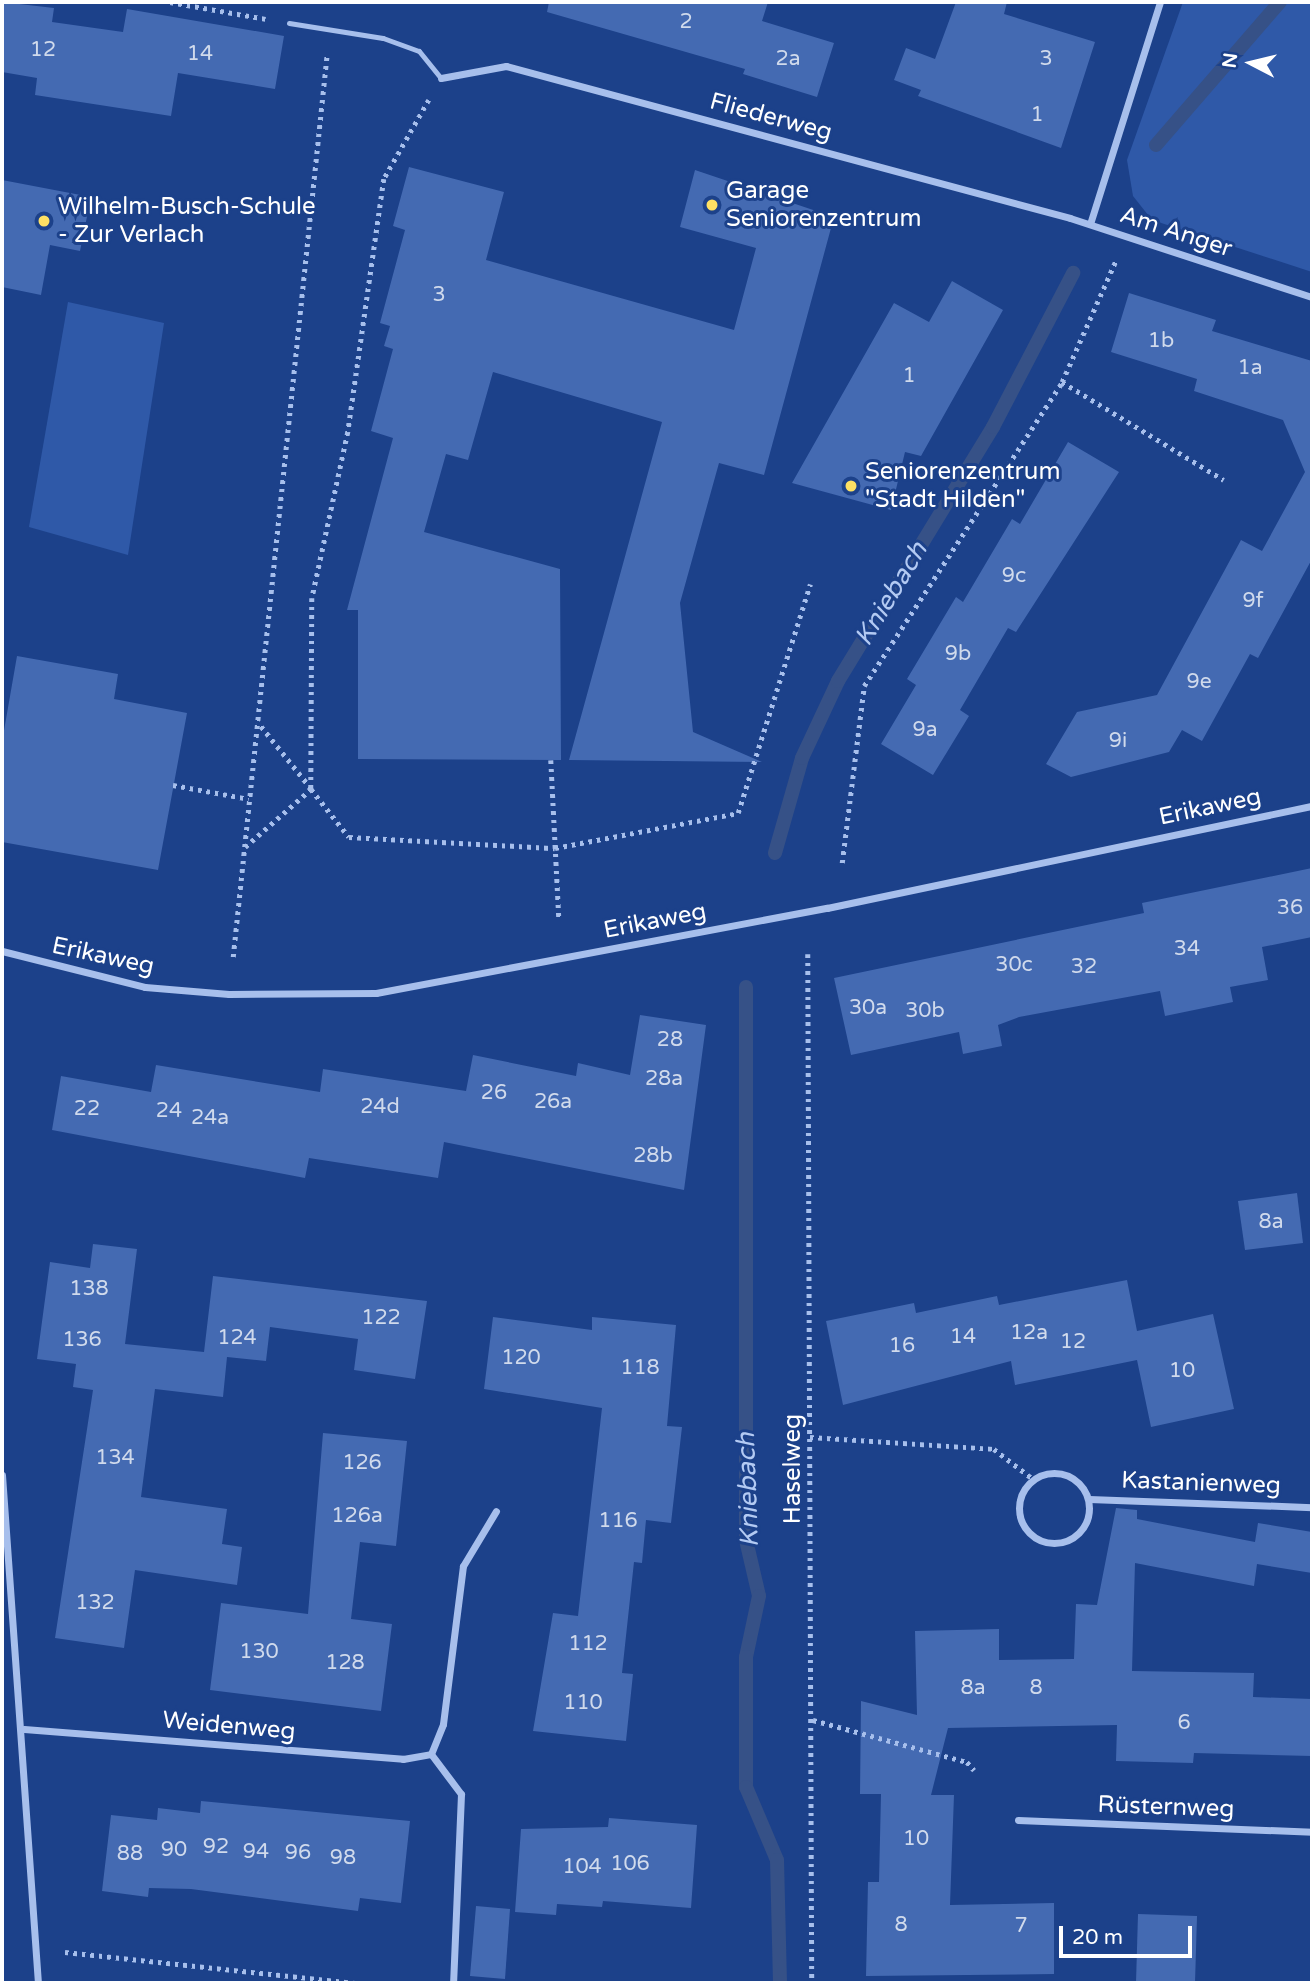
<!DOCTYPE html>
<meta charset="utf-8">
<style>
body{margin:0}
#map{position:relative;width:1314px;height:1985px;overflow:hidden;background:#1c418a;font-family:"Varela Round",sans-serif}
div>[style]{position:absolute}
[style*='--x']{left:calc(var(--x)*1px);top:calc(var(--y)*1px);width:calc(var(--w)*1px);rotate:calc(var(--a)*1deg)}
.green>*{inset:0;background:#2f59a8}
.stream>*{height:14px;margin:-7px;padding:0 7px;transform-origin:7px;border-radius:7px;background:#365187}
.building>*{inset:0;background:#446ab2}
.path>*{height:4.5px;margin-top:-2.25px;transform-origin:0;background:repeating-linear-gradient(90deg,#a7bfec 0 3.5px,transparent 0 8.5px)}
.lane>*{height:5px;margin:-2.5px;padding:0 2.5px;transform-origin:2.5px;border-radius:2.5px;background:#a7bfec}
.street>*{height:7px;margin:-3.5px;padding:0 3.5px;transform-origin:3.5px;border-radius:3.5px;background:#a7bfec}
.street>.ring{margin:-3.5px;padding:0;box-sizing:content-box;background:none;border:7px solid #a7bfec;border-radius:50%}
.dots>*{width:19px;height:19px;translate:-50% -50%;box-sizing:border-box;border:4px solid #1c418a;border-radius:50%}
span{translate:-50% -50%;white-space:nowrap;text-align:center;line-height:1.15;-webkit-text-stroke:6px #1c418a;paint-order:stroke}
.number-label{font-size:21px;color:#d0daec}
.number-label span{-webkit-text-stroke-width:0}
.street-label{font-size:24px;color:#fff}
.poi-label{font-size:24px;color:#fff}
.left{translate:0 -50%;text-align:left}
.water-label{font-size:26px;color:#b3caf3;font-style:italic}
.frame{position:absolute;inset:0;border:4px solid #fff;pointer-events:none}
.north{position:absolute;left:1216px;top:28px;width:70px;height:70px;-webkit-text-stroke:5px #1c418a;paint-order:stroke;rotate:277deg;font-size:19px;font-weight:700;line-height:28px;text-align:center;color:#fff}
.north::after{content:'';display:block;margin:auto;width:24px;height:32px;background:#fff;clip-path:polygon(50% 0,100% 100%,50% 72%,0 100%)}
.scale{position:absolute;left:1059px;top:1926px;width:133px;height:32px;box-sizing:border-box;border:4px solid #fff;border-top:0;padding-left:9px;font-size:21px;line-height:24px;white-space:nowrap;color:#fff;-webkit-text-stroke:5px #1c418a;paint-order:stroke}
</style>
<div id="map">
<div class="green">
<div style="clip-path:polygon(1183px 2px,1312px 2px,1312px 272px,1152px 220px,1133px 196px,1127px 160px)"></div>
<div style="clip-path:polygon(68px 302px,164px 323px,128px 555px,29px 527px)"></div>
</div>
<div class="stream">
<div style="--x:1156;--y:145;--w:189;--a:-49.1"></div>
<div style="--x:775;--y:853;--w:99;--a:-74.1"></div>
<div style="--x:802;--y:758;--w:85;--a:-64.9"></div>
<div style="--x:838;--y:681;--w:298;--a:-58.6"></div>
<div style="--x:993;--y:427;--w:174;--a:-62.5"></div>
<div style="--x:746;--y:987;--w:553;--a:90"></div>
<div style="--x:746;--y:1540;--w:57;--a:76.9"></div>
<div style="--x:759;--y:1596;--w:62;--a:102"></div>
<div style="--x:746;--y:1657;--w:130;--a:90"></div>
<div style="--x:746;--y:1787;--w:79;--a:67"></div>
<div style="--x:777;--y:1860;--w:123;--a:88.6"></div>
</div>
<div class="building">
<div style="clip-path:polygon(2px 2px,54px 8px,52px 22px,123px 32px,127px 9px,284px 36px,275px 89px,178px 73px,171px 116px,35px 95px,37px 78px,2px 72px)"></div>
<div style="clip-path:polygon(549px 2px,768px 2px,762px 21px,834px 43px,817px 97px,743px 74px,745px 69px,547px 12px)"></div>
<div style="clip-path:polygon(956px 2px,1007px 2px,1004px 14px,1095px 42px,1061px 148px,918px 96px,921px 90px,894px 80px,906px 48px,935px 59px)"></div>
<div style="clip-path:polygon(409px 167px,504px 192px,486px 260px,734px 330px,756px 248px,680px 227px,695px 170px,834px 217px,764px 475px,719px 463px,680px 603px,693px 732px,762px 762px,569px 760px,662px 422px,493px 372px,468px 460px,446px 454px,424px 532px,560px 569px,561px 760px,358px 759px,358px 610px,347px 610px,393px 438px,371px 431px,393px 349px,384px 346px,390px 326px,380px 323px,405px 230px,393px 226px)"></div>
<div style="clip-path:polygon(2px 180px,91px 197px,80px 251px,50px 245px,41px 295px,2px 287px)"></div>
<div style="clip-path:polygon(952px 281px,1003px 310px,921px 456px,905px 452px,891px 510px,792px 483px,894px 303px,929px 322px)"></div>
<div style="clip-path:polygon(1129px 293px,1216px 320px,1212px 331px,1312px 361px,1312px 559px,1258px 658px,1250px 654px,1202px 741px,1182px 730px,1169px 752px,1071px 777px,1046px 764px,1077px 712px,1157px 695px,1241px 540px,1262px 551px,1305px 472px,1283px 420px,1194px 391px,1197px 379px,1111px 352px)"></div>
<div style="clip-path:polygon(1068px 442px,1119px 472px,1016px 632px,1008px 628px,960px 710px,969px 716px,933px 775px,881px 744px,916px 685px,907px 679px,956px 597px,963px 602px,1012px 519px,1020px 524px)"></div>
<div style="clip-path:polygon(17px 656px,118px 674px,114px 699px,187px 713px,158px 870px,2px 842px,2px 742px)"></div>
<div style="clip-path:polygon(1312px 868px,1312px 937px,1262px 947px,1268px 980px,1230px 987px,1233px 1002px,1165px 1016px,1160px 991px,1019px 1017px,998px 1025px,1002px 1046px,963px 1054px,959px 1032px,851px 1055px,834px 978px,1144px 913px,1142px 903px)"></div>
<div style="clip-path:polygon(640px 1015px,706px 1025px,684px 1190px,444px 1142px,438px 1178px,309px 1158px,305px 1178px,52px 1130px,61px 1076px,151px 1092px,156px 1065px,320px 1092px,323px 1069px,466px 1091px,473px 1055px,576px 1076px,578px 1063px,630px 1075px)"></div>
<div style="clip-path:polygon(1297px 1193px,1303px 1243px,1245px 1250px,1238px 1201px)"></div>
<div style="clip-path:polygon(93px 1244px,137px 1249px,125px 1344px,204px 1352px,213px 1276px,427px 1301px,415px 1379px,354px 1370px,358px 1339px,270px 1327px,266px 1361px,227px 1357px,223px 1397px,155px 1389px,141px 1497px,227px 1509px,222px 1544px,242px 1547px,237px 1585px,135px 1570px,124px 1648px,55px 1638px,93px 1390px,73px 1387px,76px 1364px,37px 1359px,50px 1262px,90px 1268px)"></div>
<div style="clip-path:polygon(1127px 1280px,1137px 1331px,1213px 1314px,1234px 1409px,1151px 1427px,1137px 1360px,1015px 1385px,1011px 1361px,843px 1405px,826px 1321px,914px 1303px,916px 1313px,997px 1296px,999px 1305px)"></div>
<div style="clip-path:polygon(493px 1317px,592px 1330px,592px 1317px,676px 1325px,667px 1426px,682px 1427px,671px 1523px,646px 1520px,642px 1563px,634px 1562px,622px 1673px,633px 1674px,626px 1741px,533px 1731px,553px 1613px,578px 1616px,602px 1408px,484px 1389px)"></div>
<div style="clip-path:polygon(323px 1433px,407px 1441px,396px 1546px,360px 1542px,351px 1619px,392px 1624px,381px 1711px,210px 1690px,221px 1603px,308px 1614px)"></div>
<div style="clip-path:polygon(1116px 1508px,1137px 1510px,1137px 1519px,1255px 1542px,1258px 1523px,1312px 1532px,1312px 1573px,1257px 1564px,1254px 1586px,1135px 1563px,1132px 1671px,1254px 1673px,1253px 1697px,1312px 1699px,1312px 1756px,1194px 1753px,1193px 1763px,1116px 1761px,1117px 1725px,948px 1728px,931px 1795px,954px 1795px,950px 1905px,1054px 1903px,1054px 1974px,866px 1976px,868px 1882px,879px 1882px,881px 1794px,860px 1794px,861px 1701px,917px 1715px,915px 1631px,999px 1629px,999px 1660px,1074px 1659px,1076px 1604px,1097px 1605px)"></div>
<div style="clip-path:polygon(201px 1801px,410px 1821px,401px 1903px,360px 1898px,358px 1911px,191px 1889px,149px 1888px,148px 1897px,102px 1891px,111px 1815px,157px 1820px,158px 1808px,200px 1813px)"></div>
<div style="clip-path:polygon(609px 1818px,697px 1825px,691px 1908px,603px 1901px,602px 1907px,557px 1904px,556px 1915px,515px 1912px,521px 1829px,608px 1827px)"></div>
<div style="clip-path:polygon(476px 1906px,510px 1909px,505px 1979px,470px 1976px)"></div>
<div style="clip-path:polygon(1138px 1914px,1197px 1916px,1195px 1983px,1136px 1983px)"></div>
</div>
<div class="path">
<div style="--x:170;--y:2;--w:97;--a:10"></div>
<div style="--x:429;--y:100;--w:91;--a:119.7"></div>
<div style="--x:384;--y:179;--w:256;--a:98.1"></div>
<div style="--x:348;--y:432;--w:170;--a:102.2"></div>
<div style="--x:312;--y:598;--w:191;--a:90.3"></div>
<div style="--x:311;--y:789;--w:61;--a:51.6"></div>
<div style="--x:349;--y:837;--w:206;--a:3.1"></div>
<div style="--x:555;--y:848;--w:186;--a:-10.8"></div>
<div style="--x:738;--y:813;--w:240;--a:-72.5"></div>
<div style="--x:1062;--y:382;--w:189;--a:31.2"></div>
<div style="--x:551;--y:760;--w:160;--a:87.1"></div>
<div style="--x:173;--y:785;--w:77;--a:10.4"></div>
<div style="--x:245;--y:847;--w:88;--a:-41.3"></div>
<div style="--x:311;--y:789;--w:85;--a:-128.8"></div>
<div style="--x:842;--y:863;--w:178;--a:-82.9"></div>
<div style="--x:864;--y:686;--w:363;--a:-56.9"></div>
<div style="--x:1062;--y:382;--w:133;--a:-66.1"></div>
<div style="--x:808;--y:954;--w:1029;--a:89.78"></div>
<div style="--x:233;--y:957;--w:909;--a:-84.06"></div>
<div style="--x:810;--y:1437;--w:184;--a:3.7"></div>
<div style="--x:994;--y:1449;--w:49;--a:37.6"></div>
<div style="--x:813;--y:1720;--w:160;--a:15.3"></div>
<div style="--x:967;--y:1762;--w:11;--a:49"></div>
<div style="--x:65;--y:1952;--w:294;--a:6.1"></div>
</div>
<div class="lane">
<div style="--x:289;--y:23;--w:95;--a:9.1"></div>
<div style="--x:383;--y:38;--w:38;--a:20"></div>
<div style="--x:419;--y:51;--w:35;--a:51"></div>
</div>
<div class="street">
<div style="--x:441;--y:78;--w:66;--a:-10.5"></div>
<div style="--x:506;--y:66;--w:584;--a:15.08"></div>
<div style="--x:1070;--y:218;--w:255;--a:18.1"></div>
<div style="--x:1090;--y:224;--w:233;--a:-72.5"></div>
<div style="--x:2;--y:951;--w:147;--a:14.1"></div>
<div style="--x:145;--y:987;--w:84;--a:4.8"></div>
<div style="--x:229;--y:994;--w:147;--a:-0.4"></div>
<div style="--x:376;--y:993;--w:459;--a:-10.7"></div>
<div style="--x:827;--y:908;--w:496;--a:-11.9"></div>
<div class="ring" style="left:1019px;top:1473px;width:63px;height:63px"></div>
<div style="--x:2;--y:1475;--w:509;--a:85.95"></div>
<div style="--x:1089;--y:1499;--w:223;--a:2.1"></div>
<div style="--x:24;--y:1729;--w:380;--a:4.5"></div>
<div style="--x:403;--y:1759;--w:28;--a:-10"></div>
<div style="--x:431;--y:1754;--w:32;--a:-68"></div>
<div style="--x:443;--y:1724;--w:159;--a:-82.8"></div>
<div style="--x:463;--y:1566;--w:64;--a:-59"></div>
<div style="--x:431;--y:1754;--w:50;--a:53.1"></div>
<div style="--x:461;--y:1794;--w:189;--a:92.4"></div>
<div style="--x:1018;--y:1820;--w:294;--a:2.3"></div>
</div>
<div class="dots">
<div style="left:712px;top:205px;background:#fde064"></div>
<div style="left:44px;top:221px;background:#fde064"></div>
<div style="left:851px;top:486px;background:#fde064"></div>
</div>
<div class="number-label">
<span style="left:686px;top:22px">2</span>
<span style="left:43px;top:50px">12</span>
<span style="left:200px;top:54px">14</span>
<span style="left:788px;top:59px">2a</span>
<span style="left:1046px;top:59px">3</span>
<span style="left:1037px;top:115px">1</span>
<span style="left:439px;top:295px">3</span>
<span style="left:1161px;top:341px">1b</span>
<span style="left:1250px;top:368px">1a</span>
<span style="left:909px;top:376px">1</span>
<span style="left:1014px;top:576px">9c</span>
<span style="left:1253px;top:601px">9f</span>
<span style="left:958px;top:654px">9b</span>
<span style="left:1199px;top:682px">9e</span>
<span style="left:925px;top:730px">9a</span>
<span style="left:1118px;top:741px">9i</span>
<span style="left:1290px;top:908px">36</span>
<span style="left:1187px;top:949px">34</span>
<span style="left:1014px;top:965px">30c</span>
<span style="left:1084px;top:967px">32</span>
<span style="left:868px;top:1008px">30a</span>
<span style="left:925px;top:1011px">30b</span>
<span style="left:670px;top:1040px">28</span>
<span style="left:664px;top:1079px">28a</span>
<span style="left:494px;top:1093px">26</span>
<span style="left:553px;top:1102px">26a</span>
<span style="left:380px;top:1107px">24d</span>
<span style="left:87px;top:1109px">22</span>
<span style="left:169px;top:1111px">24</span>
<span style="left:210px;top:1118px">24a</span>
<span style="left:653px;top:1156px">28b</span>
<span style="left:1271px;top:1222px">8a</span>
<span style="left:89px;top:1289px">138</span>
<span style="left:381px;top:1318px">122</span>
<span style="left:1029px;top:1333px">12a</span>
<span style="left:963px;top:1337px">14</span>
<span style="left:237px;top:1338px">124</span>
<span style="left:82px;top:1340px">136</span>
<span style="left:1073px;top:1342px">12</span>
<span style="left:902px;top:1346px">16</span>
<span style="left:521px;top:1358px">120</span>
<span style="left:640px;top:1368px">118</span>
<span style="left:1182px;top:1371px">10</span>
<span style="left:115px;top:1458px">134</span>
<span style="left:362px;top:1463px">126</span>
<span style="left:357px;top:1516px">126a</span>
<span style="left:618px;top:1521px">116</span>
<span style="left:95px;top:1603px">132</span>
<span style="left:588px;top:1644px">112</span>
<span style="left:259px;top:1652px">130</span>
<span style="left:345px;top:1663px">128</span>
<span style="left:973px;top:1688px">8a</span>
<span style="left:1036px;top:1688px">8</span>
<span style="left:583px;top:1703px">110</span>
<span style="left:1184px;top:1723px">6</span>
<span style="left:916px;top:1839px">10</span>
<span style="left:216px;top:1847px">92</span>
<span style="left:174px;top:1850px">90</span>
<span style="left:256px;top:1852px">94</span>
<span style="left:298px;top:1853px">96</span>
<span style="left:130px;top:1854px">88</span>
<span style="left:343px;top:1858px">98</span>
<span style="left:630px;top:1864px">106</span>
<span style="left:582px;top:1867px">104</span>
<span style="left:901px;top:1925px">8</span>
<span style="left:1021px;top:1926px">7</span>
</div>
<div class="street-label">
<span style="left:771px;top:117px;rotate:15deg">Fliederweg</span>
<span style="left:1176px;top:232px;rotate:18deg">Am Anger</span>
<span style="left:1210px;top:807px;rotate:-12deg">Erikaweg</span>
<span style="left:655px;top:921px;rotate:-11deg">Erikaweg</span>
<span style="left:103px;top:956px;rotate:12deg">Erikaweg</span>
<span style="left:793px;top:1469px;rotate:-90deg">Haselweg</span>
<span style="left:1201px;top:1483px;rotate:2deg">Kastanienweg</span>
<span style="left:229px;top:1726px;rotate:5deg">Weidenweg</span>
<span style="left:1166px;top:1807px;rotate:2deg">Rüsternweg</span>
</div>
<div class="poi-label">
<span class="left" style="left:726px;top:205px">Garage<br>Seniorenzentrum</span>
<span class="left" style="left:58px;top:221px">Wilhelm-Busch-Schule<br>- Zur Verlach</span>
<span class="left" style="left:865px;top:486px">Seniorenzentrum<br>"Stadt Hilden"</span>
</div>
<div class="water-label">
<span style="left:891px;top:594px;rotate:-59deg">Kniebach</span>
<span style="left:748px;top:1490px;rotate:-92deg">Kniebach</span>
</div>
<div class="frame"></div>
<div class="north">N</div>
<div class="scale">20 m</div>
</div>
